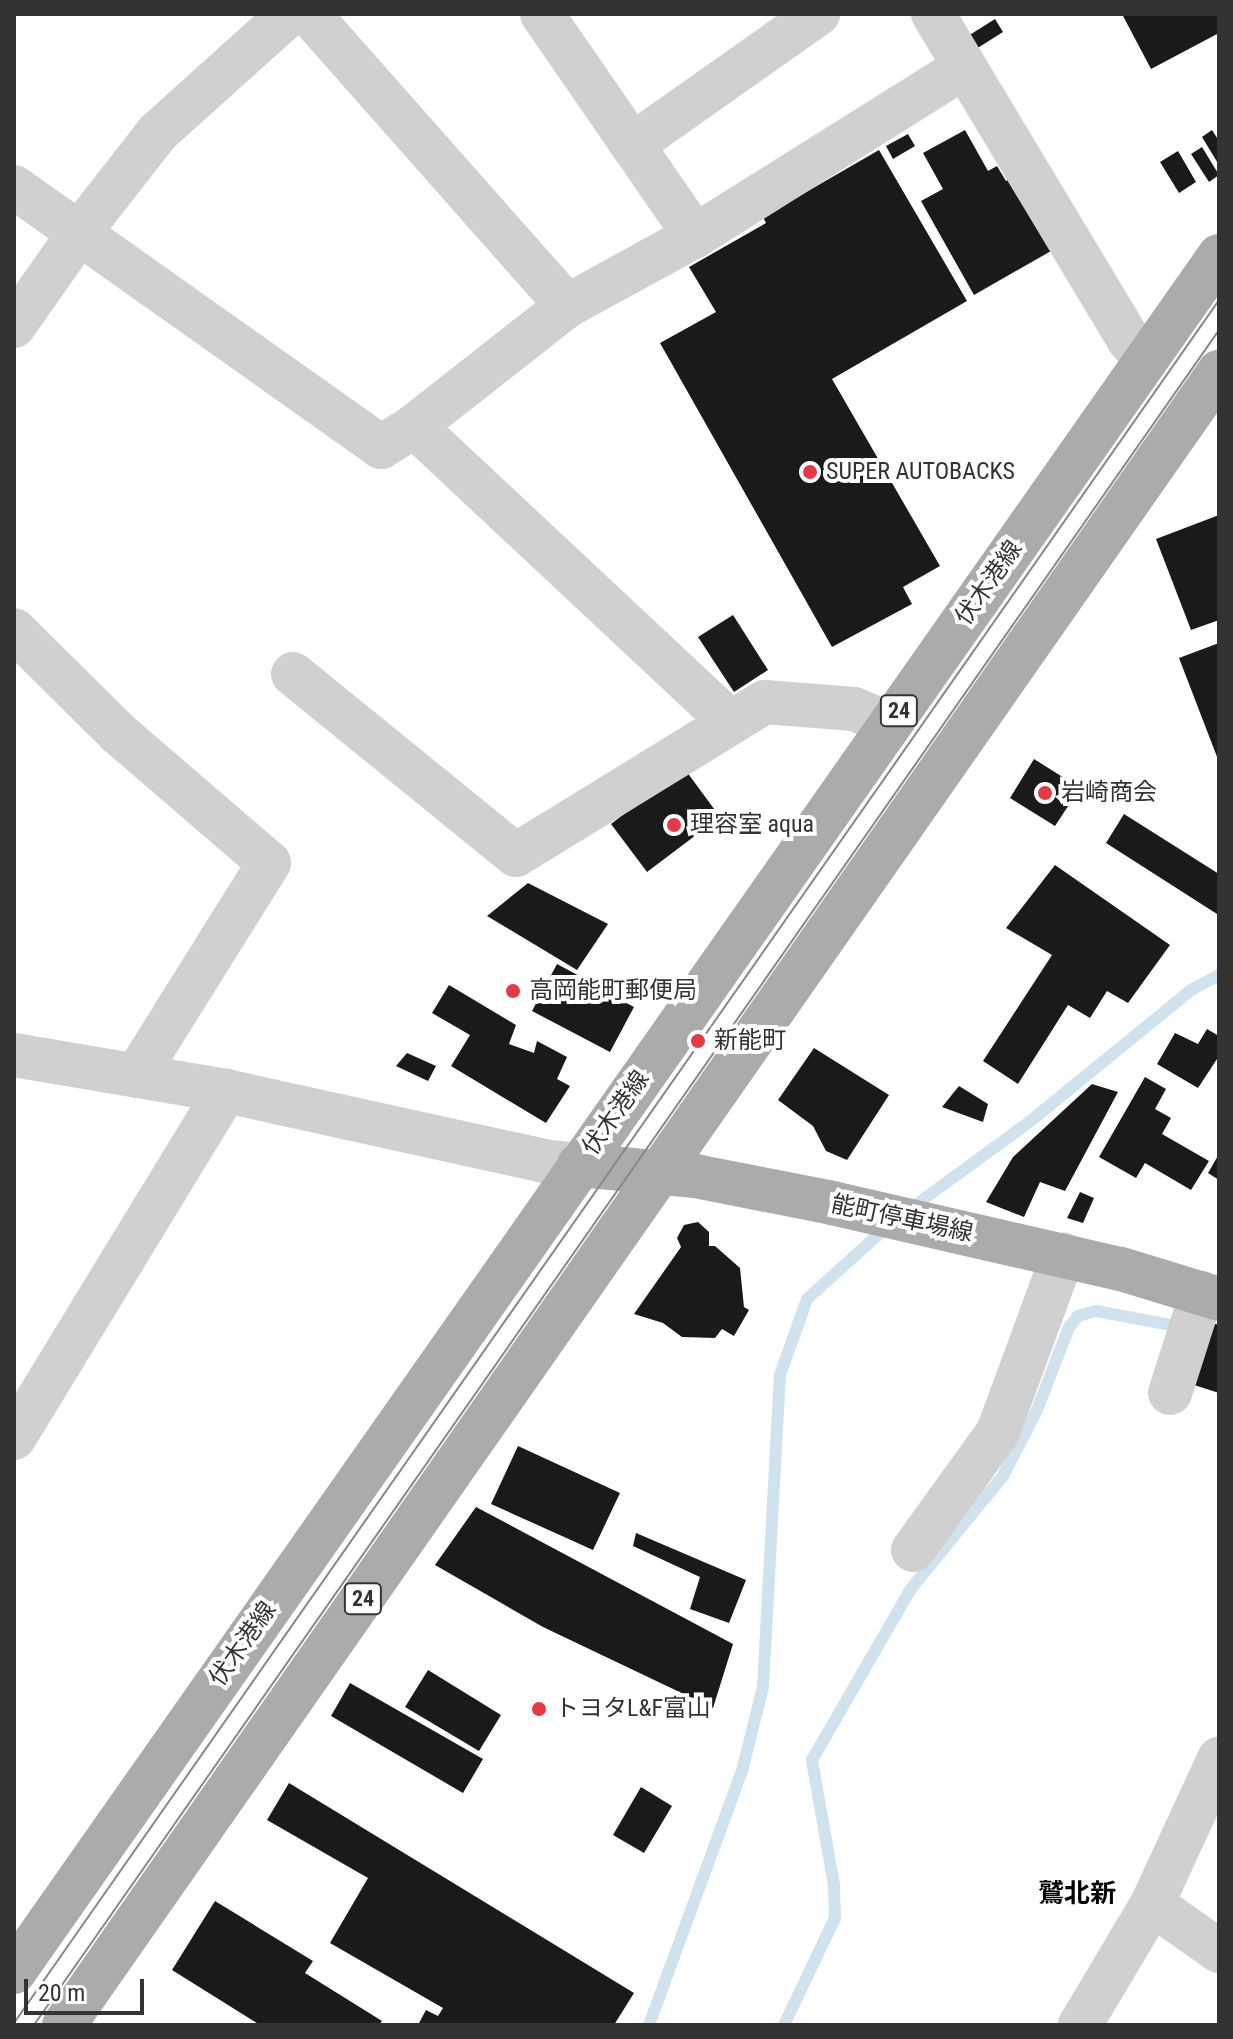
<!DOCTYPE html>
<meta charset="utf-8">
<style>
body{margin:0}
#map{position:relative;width:1233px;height:2039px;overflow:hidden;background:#fff;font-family:"Roboto Condensed","Noto Sans JP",sans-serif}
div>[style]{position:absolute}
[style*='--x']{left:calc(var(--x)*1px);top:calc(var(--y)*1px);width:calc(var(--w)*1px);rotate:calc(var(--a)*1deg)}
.stream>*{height:12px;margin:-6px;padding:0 6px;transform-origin:6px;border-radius:6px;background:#cfe2ee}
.building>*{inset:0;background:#1a1a1a}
.minor>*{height:44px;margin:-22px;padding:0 22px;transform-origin:22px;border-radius:22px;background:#d0d0d0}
.major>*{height:44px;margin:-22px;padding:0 22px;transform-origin:22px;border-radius:22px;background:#ababab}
.tram>*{height:2px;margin:-1px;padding:0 1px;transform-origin:1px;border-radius:1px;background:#888}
.dots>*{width:22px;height:22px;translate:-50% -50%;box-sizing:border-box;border:4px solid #fff;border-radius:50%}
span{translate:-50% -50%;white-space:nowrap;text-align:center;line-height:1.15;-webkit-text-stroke:8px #fff;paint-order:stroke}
.shield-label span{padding:2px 6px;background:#fff;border:2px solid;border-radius:6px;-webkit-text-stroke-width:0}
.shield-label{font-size:22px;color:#333;font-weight:700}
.poi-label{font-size:24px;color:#333}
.left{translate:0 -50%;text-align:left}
.street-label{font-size:24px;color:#333}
.neighbourhood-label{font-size:26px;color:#000;font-weight:700}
.frame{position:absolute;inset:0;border:16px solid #333;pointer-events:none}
.scale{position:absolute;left:24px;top:1979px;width:120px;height:36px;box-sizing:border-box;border:4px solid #333;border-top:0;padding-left:10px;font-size:24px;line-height:28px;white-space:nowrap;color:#333;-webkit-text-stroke:6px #fff;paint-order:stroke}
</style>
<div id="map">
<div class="stream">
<div style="--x:910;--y:1209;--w:146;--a:-36.1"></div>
<div style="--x:1028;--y:1123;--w:210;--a:-39.2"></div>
<div style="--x:1191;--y:990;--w:32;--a:-28"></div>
<div style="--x:649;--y:2025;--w:270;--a:-69.9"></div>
<div style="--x:742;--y:1771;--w:87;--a:-76"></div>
<div style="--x:763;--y:1687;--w:312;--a:-86.9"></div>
<div style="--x:780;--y:1375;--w:81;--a:-70.4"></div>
<div style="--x:807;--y:1299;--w:110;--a:-42.1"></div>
<div style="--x:784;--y:2025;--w:119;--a:-64.5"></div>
<div style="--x:835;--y:1918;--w:33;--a:-92"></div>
<div style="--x:834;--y:1885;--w:127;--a:-100"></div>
<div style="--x:812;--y:1760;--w:196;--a:-60"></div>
<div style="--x:910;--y:1590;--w:147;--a:-50.8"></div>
<div style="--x:1003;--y:1476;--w:74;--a:-62.7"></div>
<div style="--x:1037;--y:1410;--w:89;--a:-68.9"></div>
<div style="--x:1069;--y:1327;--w:14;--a:-51"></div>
<div style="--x:1078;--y:1316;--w:19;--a:-16"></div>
<div style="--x:1096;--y:1311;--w:86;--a:10.7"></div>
</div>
<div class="building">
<div style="clip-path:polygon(1122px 14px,1219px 14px,1219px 33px,1151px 69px)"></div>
<div style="clip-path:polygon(995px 19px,1003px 32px,976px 49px,968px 36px)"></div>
<div style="clip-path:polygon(965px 130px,988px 171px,997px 166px,1006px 181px,1010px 179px,1051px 251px,974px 295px,921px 201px,943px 189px,923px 153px)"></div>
<div style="clip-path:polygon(1212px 130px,1219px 141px,1219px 165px,1202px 137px)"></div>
<div style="clip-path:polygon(908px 134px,915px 146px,893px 159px,886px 146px)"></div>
<div style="clip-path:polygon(1202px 147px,1219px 175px,1209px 182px,1191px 154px)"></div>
<div style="clip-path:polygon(879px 150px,967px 301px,832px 379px,940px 566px,903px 587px,912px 604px,832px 647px,660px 343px,716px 312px,689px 267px,766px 223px,763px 217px)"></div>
<div style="clip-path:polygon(1178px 151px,1196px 182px,1179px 193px,1160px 162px)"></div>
<div style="clip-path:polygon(1219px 515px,1219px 620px,1191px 630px,1156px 539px)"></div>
<div style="clip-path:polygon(733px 615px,768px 670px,734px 692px,698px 637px)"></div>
<div style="clip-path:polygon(1219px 643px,1219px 762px,1179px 658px)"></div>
<div style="clip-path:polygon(1034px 759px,1080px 788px,1055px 826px,1010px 798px)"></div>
<div style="clip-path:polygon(684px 768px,720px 817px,647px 872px,611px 824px)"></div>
<div style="clip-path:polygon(1124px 814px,1219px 874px,1217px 914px,1106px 843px)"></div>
<div style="clip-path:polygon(1055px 865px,1170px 945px,1128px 1003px,1107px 991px,1090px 1018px,1068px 1005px,1018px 1084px,983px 1061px,1052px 955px,1006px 928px)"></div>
<div style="clip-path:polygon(528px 883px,608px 924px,577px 970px,487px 916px)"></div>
<div style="clip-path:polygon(557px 964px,585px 979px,579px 991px,589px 996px,594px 986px,634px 1007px,610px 1052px,532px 1011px)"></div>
<div style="clip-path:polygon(449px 985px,516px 1025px,509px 1044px,534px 1053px,537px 1041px,567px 1057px,557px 1079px,570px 1086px,546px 1123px,451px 1066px,470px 1035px,432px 1013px)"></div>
<div style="clip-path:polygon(1207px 1029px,1219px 1036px,1219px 1056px,1198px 1088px,1157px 1064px,1175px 1033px,1198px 1044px)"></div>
<div style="clip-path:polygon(814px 1048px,889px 1095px,847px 1160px,826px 1151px,813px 1126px,778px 1100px)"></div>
<div style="clip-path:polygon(407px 1053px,436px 1066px,428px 1081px,396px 1066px)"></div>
<div style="clip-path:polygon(1145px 1077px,1166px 1089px,1155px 1109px,1171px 1118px,1162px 1134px,1209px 1161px,1191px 1190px,1145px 1163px,1136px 1178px,1099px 1157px)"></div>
<div style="clip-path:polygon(1092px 1084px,1118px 1092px,1065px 1191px,1040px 1182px,1024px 1217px,986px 1202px,1013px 1157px)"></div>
<div style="clip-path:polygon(959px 1086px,988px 1104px,983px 1122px,942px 1107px)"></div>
<div style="clip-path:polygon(1219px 1154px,1219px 1180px,1208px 1173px)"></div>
<div style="clip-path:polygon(1080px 1192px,1094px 1198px,1083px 1223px,1067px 1218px)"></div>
<div style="clip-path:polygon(698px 1222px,709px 1232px,709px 1246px,715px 1246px,740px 1268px,744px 1307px,749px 1310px,734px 1336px,722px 1329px,715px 1338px,682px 1337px,663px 1323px,634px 1314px,681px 1247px,677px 1238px,684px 1225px)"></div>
<div style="clip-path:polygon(1213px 1323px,1219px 1325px,1219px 1393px,1191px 1384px)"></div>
<div style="clip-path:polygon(518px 1446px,620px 1493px,593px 1550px,491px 1504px)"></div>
<div style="clip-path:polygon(476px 1507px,733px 1644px,713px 1708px,543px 1627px,435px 1565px)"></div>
<div style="clip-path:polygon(636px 1533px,746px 1580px,729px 1623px,690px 1609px,700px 1577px,633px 1546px)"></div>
<div style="clip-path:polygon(428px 1670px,501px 1715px,479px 1751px,405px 1707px)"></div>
<div style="clip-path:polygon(350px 1683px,483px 1759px,463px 1793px,331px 1716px)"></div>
<div style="clip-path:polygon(289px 1783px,634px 1993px,614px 2025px,418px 2025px,426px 2010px,438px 2016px,443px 2008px,330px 1943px,368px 1878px,267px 1820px)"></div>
<div style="clip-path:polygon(641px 1787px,672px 1806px,644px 1853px,613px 1835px)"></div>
<div style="clip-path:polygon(215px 1901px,313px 1961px,305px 1973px,382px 2021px,379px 2025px,260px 2025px,172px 1970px)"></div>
</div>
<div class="minor">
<div style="--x:309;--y:14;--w:390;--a:48.5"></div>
<div style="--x:542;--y:14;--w:270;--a:55.4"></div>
<div style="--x:933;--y:14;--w:379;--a:59"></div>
<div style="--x:1128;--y:339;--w:28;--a:49"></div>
<div style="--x:632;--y:145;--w:228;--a:-35.2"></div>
<div style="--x:14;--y:187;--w:450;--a:35.3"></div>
<div style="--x:381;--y:447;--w:39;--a:-32"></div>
<div style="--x:414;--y:426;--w:194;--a:-38.1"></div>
<div style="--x:567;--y:306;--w:146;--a:-28.7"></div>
<div style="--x:695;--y:236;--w:316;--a:-32.1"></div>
<div style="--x:14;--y:326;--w:113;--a:-55"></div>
<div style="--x:79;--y:233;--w:127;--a:-52"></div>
<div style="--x:157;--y:133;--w:178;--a:-42"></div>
<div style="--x:414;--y:426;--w:434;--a:43.1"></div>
<div style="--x:14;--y:630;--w:146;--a:44.7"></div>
<div style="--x:118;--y:733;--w:199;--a:40.7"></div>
<div style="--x:269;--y:863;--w:251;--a:122"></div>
<div style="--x:293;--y:674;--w:287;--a:39.1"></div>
<div style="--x:516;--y:855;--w:292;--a:-31.6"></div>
<div style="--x:765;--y:702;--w:89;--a:4.5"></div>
<div style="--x:854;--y:709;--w:38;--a:23"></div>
<div style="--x:14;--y:1055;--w:215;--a:9.6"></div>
<div style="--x:226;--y:1091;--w:326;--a:12.4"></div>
<div style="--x:544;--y:1161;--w:35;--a:7"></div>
<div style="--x:1170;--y:1393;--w:105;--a:-72.3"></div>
<div style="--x:14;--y:1438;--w:407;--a:-58.6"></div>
<div style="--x:913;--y:1550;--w:145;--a:-54.2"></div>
<div style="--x:998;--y:1432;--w:189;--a:-69.8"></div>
<div style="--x:1152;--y:1904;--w:82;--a:35"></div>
<div style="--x:1080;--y:2025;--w:141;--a:-59.2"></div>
<div style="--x:1152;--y:1904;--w:160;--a:-65.2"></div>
</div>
<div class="major">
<div style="--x:579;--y:1165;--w:117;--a:5.4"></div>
<div style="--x:695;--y:1176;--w:140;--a:11.1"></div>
<div style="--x:832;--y:1203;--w:296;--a:12.9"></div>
<div style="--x:1121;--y:1269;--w:102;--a:17"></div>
<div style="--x:14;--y:1972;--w:2097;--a:-54.92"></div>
<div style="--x:64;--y:2025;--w:2017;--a:-55.06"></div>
</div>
<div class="tram">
<div style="--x:14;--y:2023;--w:2103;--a:-55.03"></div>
<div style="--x:34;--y:2025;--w:2068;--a:-55.04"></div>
</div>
<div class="dots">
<div style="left:810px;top:472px;background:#e63946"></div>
<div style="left:1045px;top:793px;background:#e63946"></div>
<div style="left:674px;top:825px;background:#e63946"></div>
<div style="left:513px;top:991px;background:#e63946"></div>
<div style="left:698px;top:1041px;background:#e63946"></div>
<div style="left:539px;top:1709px;background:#e63946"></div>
</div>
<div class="shield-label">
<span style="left:899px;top:711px">24</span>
<span style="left:363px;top:1599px">24</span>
</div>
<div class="poi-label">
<span class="left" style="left:826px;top:472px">SUPER AUTOBACKS</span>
<span class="left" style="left:1061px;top:793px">岩崎商会</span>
<span class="left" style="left:690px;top:825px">理容室 aqua</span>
<span class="left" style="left:529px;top:991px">高岡能町郵便局</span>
<span class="left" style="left:714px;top:1041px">新能町</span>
<span class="left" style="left:555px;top:1709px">トヨタL&amp;F富山</span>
</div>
<div class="street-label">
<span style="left:989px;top:583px;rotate:-55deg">伏木港線</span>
<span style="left:616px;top:1113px;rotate:-55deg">伏木港線</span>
<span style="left:902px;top:1219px;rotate:12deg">能町停車場線</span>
<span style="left:243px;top:1644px;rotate:-55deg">伏木港線</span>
</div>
<div class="neighbourhood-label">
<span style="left:1077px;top:1894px">鷲北新</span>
</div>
<div class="frame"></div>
<div class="scale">20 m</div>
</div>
